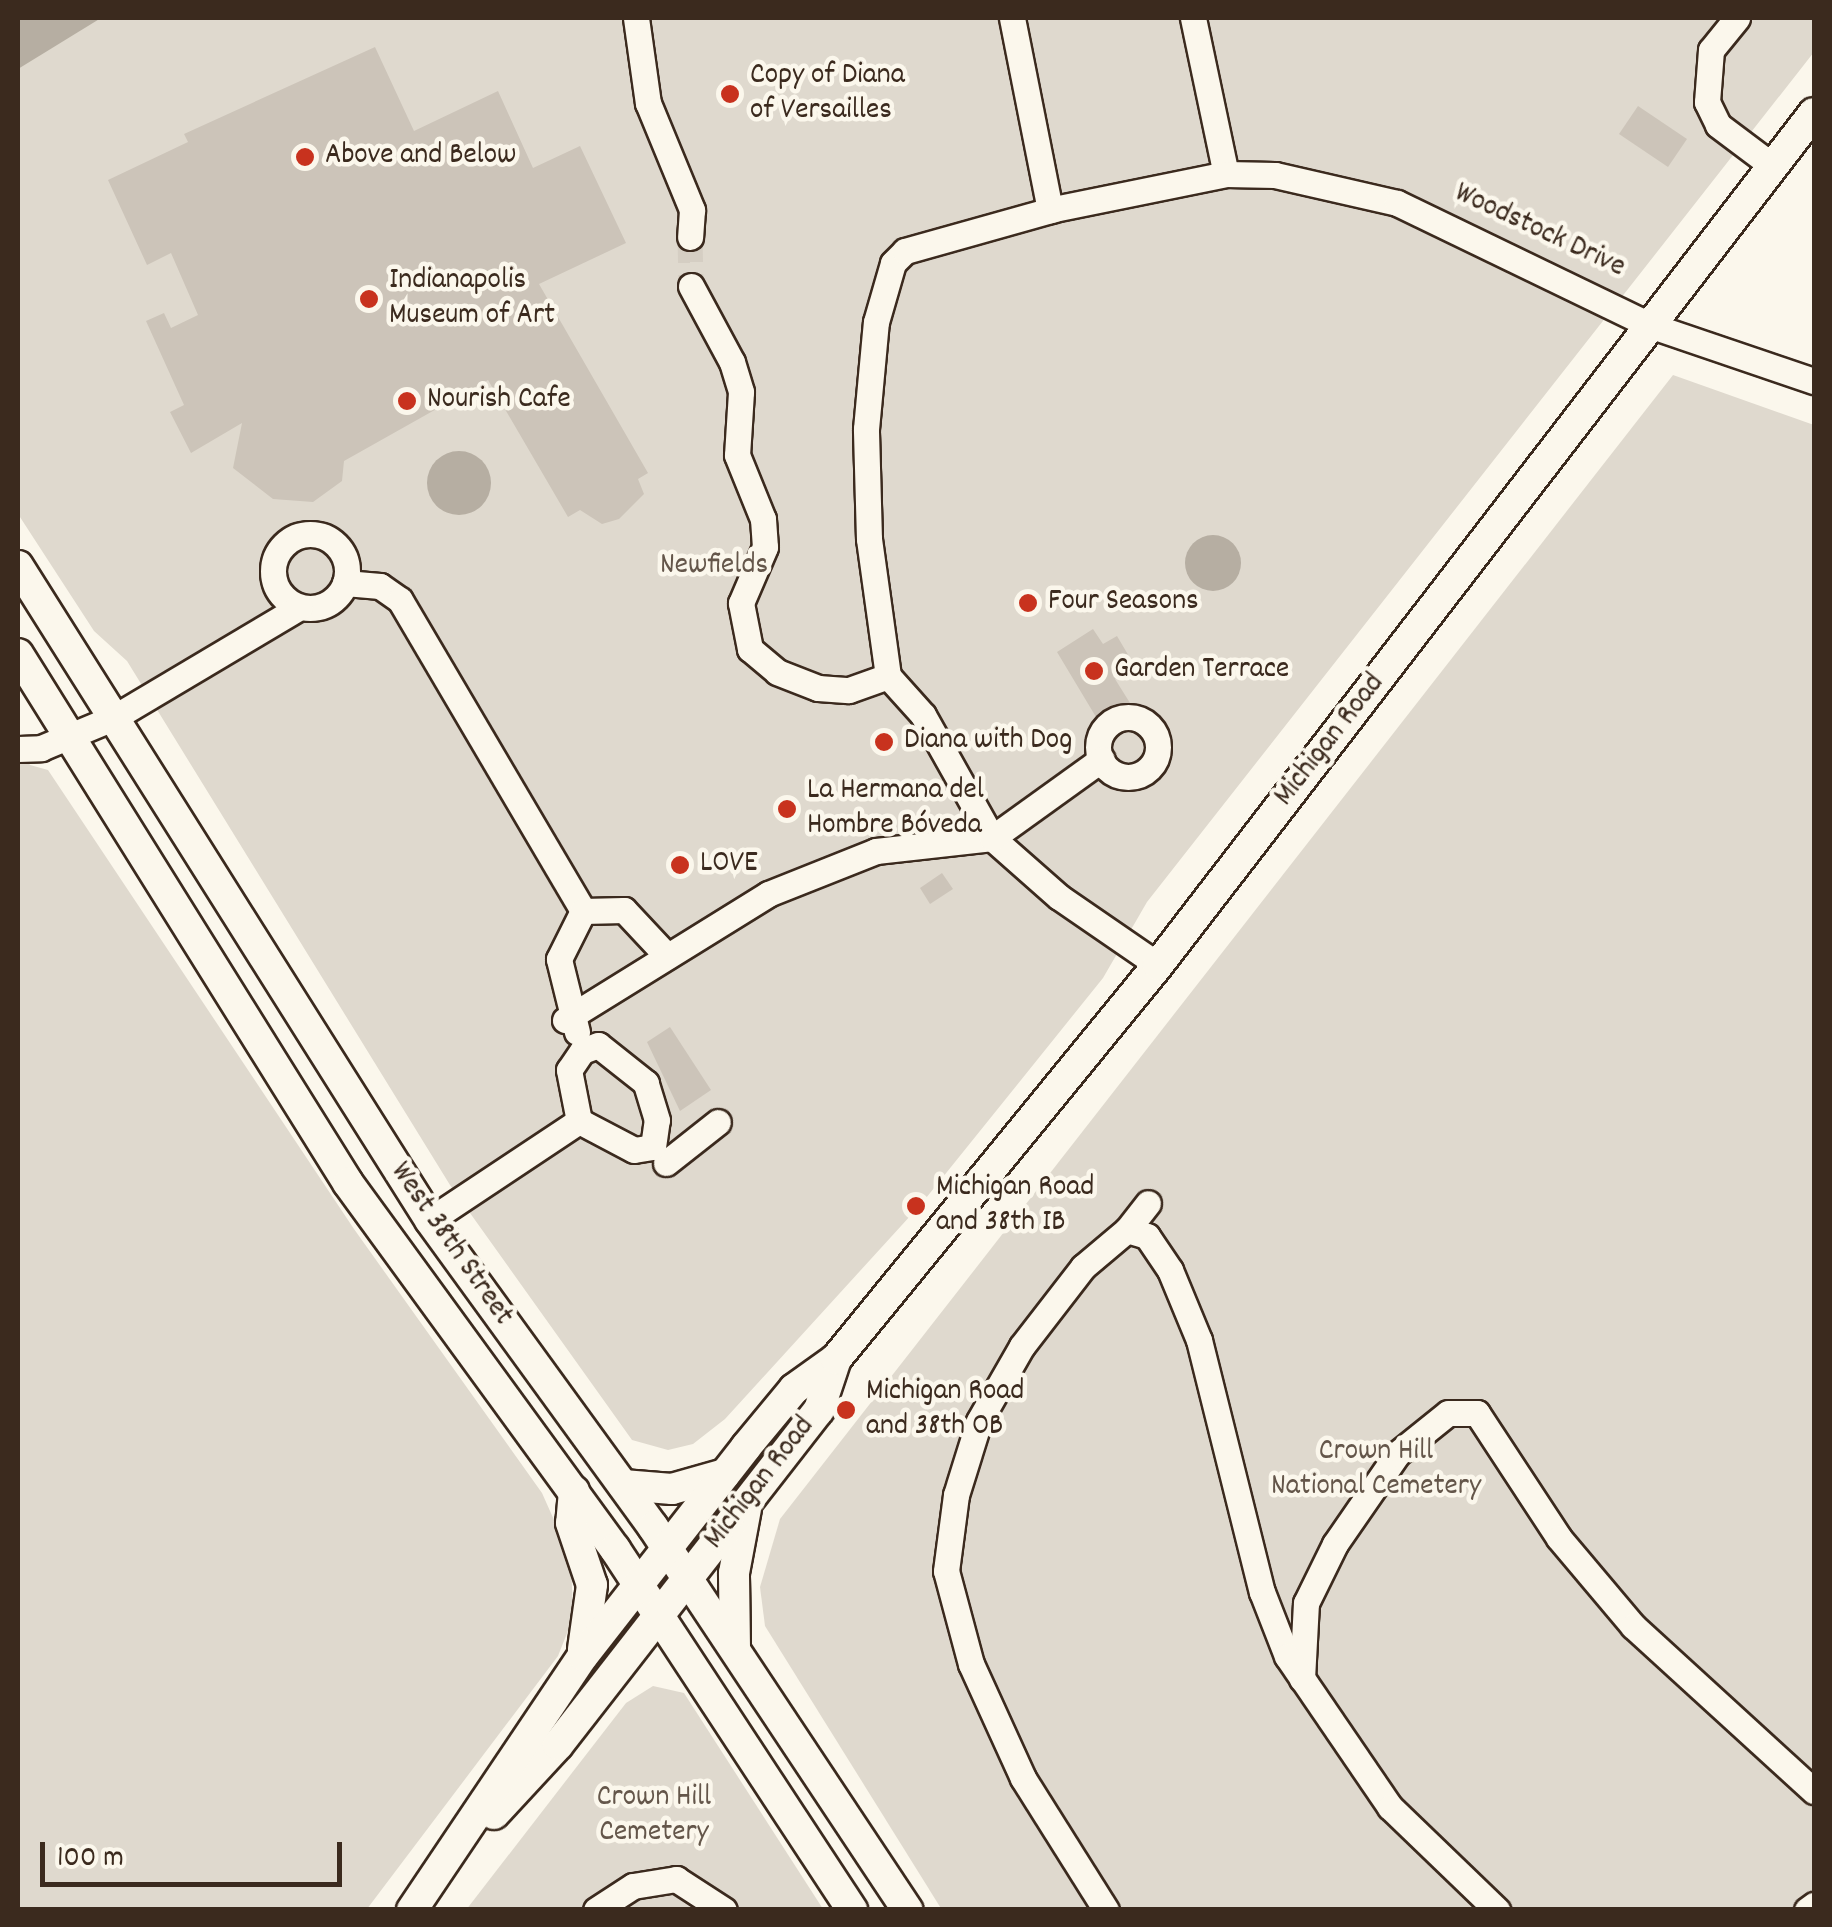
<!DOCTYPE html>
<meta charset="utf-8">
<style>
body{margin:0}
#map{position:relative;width:1832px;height:1927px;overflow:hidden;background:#fbf7ec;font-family:Dekko,sans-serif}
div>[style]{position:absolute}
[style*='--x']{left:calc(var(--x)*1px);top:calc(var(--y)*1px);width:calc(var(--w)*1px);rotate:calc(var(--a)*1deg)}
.green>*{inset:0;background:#dfd9ce}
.water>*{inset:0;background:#b6aea2}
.round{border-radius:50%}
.building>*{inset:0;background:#ccc4b9}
.minor-tunnel>*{height:25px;margin-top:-12.5px;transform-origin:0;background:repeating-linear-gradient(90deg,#d5cec3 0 25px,transparent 0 37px)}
.roads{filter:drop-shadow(2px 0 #3b2a1e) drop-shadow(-2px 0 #3b2a1e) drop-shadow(0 2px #3b2a1e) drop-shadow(0 -2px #3b2a1e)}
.minor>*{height:25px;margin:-12.5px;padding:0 12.5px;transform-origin:12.5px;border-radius:12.5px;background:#fbf7ec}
.minor>.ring{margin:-12.5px;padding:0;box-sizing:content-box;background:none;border:25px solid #fbf7ec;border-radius:50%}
.major>*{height:30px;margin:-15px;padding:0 15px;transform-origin:15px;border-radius:15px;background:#fbf7ec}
.dots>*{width:28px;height:28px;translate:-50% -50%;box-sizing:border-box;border:5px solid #fbf7ec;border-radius:50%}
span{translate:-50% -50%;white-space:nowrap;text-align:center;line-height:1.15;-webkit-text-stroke:9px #fbf7ec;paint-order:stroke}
.poi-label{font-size:30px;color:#3b2a1e}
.left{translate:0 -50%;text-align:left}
.street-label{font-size:30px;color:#3b2a1e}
.park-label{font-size:30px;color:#64564a}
.frame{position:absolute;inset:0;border:20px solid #3b2a1e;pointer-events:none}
.scale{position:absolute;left:40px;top:1842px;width:302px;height:45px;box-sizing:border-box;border:5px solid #3b2a1e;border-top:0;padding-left:12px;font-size:30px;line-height:35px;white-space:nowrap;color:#3b2a1e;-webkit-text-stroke:8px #fbf7ec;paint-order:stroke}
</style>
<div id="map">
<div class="green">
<div style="clip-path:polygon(18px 18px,1814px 18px,1814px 52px,1147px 902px,1103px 978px,922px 1203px,725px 1419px,693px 1444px,668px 1450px,632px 1440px,450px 1185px,127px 661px,94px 631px,18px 514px)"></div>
<div style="clip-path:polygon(1673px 375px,1814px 425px,1814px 1909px,942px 1910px,765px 1626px,760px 1587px,780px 1519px)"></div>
<div style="clip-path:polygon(18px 746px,30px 765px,48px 770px,354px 1229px,542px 1493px,571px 1558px,573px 1618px,558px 1656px,367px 1909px,18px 1909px)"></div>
<div style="clip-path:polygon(653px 1686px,684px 1693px,823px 1909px,466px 1910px,626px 1703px)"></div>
</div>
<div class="water">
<div style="clip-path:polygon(18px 18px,101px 18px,18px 69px)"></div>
<div class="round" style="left:427px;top:451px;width:64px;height:64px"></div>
<div class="round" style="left:1185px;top:535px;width:56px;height:56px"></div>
</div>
<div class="building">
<div style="clip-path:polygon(375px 47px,414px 131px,498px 91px,533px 168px,580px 146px,626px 243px,539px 284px,648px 473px,638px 479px,644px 494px,619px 519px,602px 524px,580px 510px,568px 517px,488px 380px,344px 461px,342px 481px,313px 502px,273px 499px,233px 468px,242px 423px,191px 453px,170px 412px,184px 405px,146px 321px,164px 313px,171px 328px,198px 315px,171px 253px,147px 265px,108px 180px,188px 142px,184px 134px)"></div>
<div style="clip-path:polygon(1638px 106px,1687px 139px,1668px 167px,1619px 134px)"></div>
<div style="clip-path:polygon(1093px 629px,1103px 644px,1117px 636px,1130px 658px,1116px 666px,1122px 676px,1115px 679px,1130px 703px,1099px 722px,1057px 652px)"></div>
<div style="clip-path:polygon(942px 873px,953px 889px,930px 904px,920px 888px)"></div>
<div style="clip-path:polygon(670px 1027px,711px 1090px,680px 1111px,647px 1042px)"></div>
</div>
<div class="minor-tunnel">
<div style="--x:690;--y:237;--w:49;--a:88.8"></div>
</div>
<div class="roads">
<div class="minor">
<div style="--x:636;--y:18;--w:86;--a:82"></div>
<div style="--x:648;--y:103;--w:116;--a:67.6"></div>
<div style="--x:692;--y:210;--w:27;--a:94"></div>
<div style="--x:1012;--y:18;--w:196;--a:78.8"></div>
<div style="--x:1193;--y:18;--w:159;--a:78.1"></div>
<div style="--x:1737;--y:18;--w:41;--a:129.1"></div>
<div style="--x:1711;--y:50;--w:52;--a:94.4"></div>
<div style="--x:1707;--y:102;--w:25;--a:64"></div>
<div style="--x:1718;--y:125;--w:70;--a:36.9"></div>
<div style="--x:691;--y:286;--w:86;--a:61.7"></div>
<div style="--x:732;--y:362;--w:31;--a:73"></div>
<div style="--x:741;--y:392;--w:63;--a:93.6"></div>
<div style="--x:737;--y:455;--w:69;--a:67.9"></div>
<div style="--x:763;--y:519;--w:28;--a:86"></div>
<div style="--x:765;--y:547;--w:61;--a:113.2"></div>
<div style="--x:741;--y:603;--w:47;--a:78.9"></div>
<div style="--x:750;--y:649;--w:35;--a:40"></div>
<div style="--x:777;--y:672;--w:44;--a:21.3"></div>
<div style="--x:818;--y:688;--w:31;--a:4"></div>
<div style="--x:849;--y:690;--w:41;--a:-19.7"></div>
<div class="ring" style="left:273px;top:534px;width:49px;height:49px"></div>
<div style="--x:345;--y:583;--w:35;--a:5"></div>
<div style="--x:380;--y:586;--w:24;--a:35"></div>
<div style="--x:400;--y:600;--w:361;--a:59.5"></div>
<div class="ring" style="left:1098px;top:717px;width:35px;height:35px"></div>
<div style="--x:18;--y:749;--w:23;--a:-2"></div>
<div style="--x:41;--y:748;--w:78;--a:-22.6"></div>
<div style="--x:113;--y:718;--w:217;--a:-30.7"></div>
<div style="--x:1158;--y:965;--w:120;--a:-145.5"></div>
<div style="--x:1059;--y:897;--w:89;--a:-138.6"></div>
<div style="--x:992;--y:838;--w:141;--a:-119.3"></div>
<div style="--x:923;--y:715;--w:52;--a:-131.9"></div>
<div style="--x:888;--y:676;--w:138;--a:-97.9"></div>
<div style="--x:869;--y:539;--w:110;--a:-91.6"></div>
<div style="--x:866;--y:429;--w:107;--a:-84.7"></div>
<div style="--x:876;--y:322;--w:61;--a:-73.9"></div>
<div style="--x:893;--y:263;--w:17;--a:-45"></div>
<div style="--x:905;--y:251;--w:155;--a:-15.7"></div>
<div style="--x:1054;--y:209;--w:176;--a:-11.5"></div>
<div style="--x:1226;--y:174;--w:49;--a:1.2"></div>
<div style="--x:1275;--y:175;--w:125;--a:12.9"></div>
<div style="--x:1397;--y:203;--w:283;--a:25.8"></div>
<div style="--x:1652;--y:326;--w:171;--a:18.8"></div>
<div style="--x:565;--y:1020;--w:239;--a:-31.8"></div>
<div style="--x:768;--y:894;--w:116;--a:-21.7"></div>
<div style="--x:876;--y:851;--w:117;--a:-6.4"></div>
<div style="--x:992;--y:838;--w:135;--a:-35.7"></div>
<div style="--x:577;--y:1032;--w:75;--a:-103.9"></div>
<div style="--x:559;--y:959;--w:54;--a:-63.4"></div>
<div style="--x:583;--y:911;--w:41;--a:-1.4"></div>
<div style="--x:624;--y:910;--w:63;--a:46.9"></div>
<div style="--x:666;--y:1163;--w:66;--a:-38.3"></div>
<div style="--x:430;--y:1220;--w:179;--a:-33.6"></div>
<div style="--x:579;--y:1121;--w:62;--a:27.8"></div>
<div style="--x:634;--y:1150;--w:19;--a:-9"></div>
<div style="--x:653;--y:1147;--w:27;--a:-82"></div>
<div style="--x:657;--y:1120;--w:39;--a:-107"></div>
<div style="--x:646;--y:1083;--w:61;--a:-141.6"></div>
<div style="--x:598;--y:1045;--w:17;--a:159"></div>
<div style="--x:582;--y:1051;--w:23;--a:124"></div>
<div style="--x:569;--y:1070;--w:52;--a:78.9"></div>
<div style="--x:1127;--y:1230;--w:34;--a:-52"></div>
<div style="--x:1302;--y:1679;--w:76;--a:-87"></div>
<div style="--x:1306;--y:1603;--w:66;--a:-63.8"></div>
<div style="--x:1335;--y:1544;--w:109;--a:-55.4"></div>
<div style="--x:1397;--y:1454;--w:65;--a:-38.8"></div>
<div style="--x:1448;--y:1413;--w:29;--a:0"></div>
<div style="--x:1477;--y:1413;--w:149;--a:56.7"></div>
<div style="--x:1559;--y:1538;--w:115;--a:49.9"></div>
<div style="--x:1633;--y:1626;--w:245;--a:42.4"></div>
<div style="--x:596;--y:1910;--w:44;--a:-33"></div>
<div style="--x:633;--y:1886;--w:44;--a:-9.2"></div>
<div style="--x:676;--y:1879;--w:57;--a:32.9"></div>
<div style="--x:1106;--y:1910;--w:156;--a:-122.2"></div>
<div style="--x:1023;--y:1778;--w:125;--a:-114.5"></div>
<div style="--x:971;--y:1664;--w:96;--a:-105"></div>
<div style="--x:946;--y:1571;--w:77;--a:-82.5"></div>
<div style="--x:956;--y:1495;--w:77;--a:-72.7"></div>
<div style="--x:979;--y:1421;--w:86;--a:-60.2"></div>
<div style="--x:1022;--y:1346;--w:100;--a:-52.3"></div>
<div style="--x:1083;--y:1267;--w:57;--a:-40.1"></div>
<div style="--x:1127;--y:1230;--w:21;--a:17"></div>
<div style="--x:1147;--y:1236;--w:41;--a:55.9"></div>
<div style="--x:1170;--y:1270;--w:76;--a:67.5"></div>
<div style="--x:1199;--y:1340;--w:260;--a:76"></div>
<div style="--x:1262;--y:1592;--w:69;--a:68.7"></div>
<div style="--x:1287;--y:1656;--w:183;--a:55.7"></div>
<div style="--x:1390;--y:1807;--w:149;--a:43.9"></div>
<div style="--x:1807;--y:1910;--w:9;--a:-36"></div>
</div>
<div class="major">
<div style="--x:18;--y:566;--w:773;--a:57.79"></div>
<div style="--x:430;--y:1220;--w:379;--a:54"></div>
<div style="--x:653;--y:1527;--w:460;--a:56.4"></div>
<div style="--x:18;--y:654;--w:623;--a:58.04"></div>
<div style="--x:348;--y:1183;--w:453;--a:53.9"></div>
<div style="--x:615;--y:1549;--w:432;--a:56.7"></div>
<div style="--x:623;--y:1485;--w:49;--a:4.7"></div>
<div style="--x:672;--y:1489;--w:55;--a:-15.8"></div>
<div style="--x:574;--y:1491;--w:32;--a:95"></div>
<div style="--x:571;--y:1523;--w:65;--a:71.3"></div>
<div style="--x:592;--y:1585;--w:65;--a:98"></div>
<div style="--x:735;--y:1648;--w:75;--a:-90.8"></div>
<div style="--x:734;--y:1573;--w:65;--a:-79.4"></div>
<div style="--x:494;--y:1814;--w:94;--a:-47.2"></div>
<div style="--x:558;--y:1745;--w:425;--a:-52.1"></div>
<div style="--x:819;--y:1410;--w:54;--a:-71.6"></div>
<div style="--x:412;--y:1910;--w:306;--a:-56.1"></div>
<div style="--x:583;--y:1656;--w:265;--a:-52"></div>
<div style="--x:746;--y:1447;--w:75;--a:-50.4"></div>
<div style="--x:794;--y:1389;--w:52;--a:-35.5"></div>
<div style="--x:836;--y:1359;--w:509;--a:-50.74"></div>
<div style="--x:1158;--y:965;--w:1075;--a:-52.41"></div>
</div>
</div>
<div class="dots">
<div style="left:730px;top:94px;background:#c8321e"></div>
<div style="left:305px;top:157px;background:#c8321e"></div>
<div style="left:369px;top:299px;background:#c8321e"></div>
<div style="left:407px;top:401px;background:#c8321e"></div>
<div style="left:1028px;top:603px;background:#c8321e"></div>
<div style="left:1094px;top:671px;background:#c8321e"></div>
<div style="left:884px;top:742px;background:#c8321e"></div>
<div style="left:787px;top:809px;background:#c8321e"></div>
<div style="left:680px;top:865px;background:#c8321e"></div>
<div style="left:916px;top:1206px;background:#c8321e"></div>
<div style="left:846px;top:1410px;background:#c8321e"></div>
</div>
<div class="poi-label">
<span class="left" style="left:750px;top:94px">Copy of Diana<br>of Versailles</span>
<span class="left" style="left:325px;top:157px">Above and Below</span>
<span class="left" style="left:389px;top:299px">Indianapolis<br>Museum of Art</span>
<span class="left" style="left:427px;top:401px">Nourish Cafe</span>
<span class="left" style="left:1048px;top:603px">Four Seasons</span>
<span class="left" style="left:1114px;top:671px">Garden Terrace</span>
<span class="left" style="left:904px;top:742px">Diana with Dog</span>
<span class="left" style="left:807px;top:809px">La Hermana del<br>Hombre Bóveda</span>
<span class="left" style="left:700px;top:865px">LOVE</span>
<span class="left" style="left:936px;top:1206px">Michigan Road<br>and 38th IB</span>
<span class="left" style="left:866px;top:1410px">Michigan Road<br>and 38th OB</span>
</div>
<div class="street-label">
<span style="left:1539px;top:232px;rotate:25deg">Woodstock Drive</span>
<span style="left:1331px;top:741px;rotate:-52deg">Michigan Road</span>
<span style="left:450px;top:1245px;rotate:55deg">West 38th Street</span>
<span style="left:761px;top:1484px;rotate:-52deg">Michigan Road</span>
</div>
<div class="park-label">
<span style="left:714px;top:567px">Newfields</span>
<span style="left:1376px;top:1470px">Crown Hill<br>National Cemetery</span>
<span style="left:654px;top:1816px">Crown Hill<br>Cemetery</span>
</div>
<div class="frame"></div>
<div class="scale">100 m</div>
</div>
